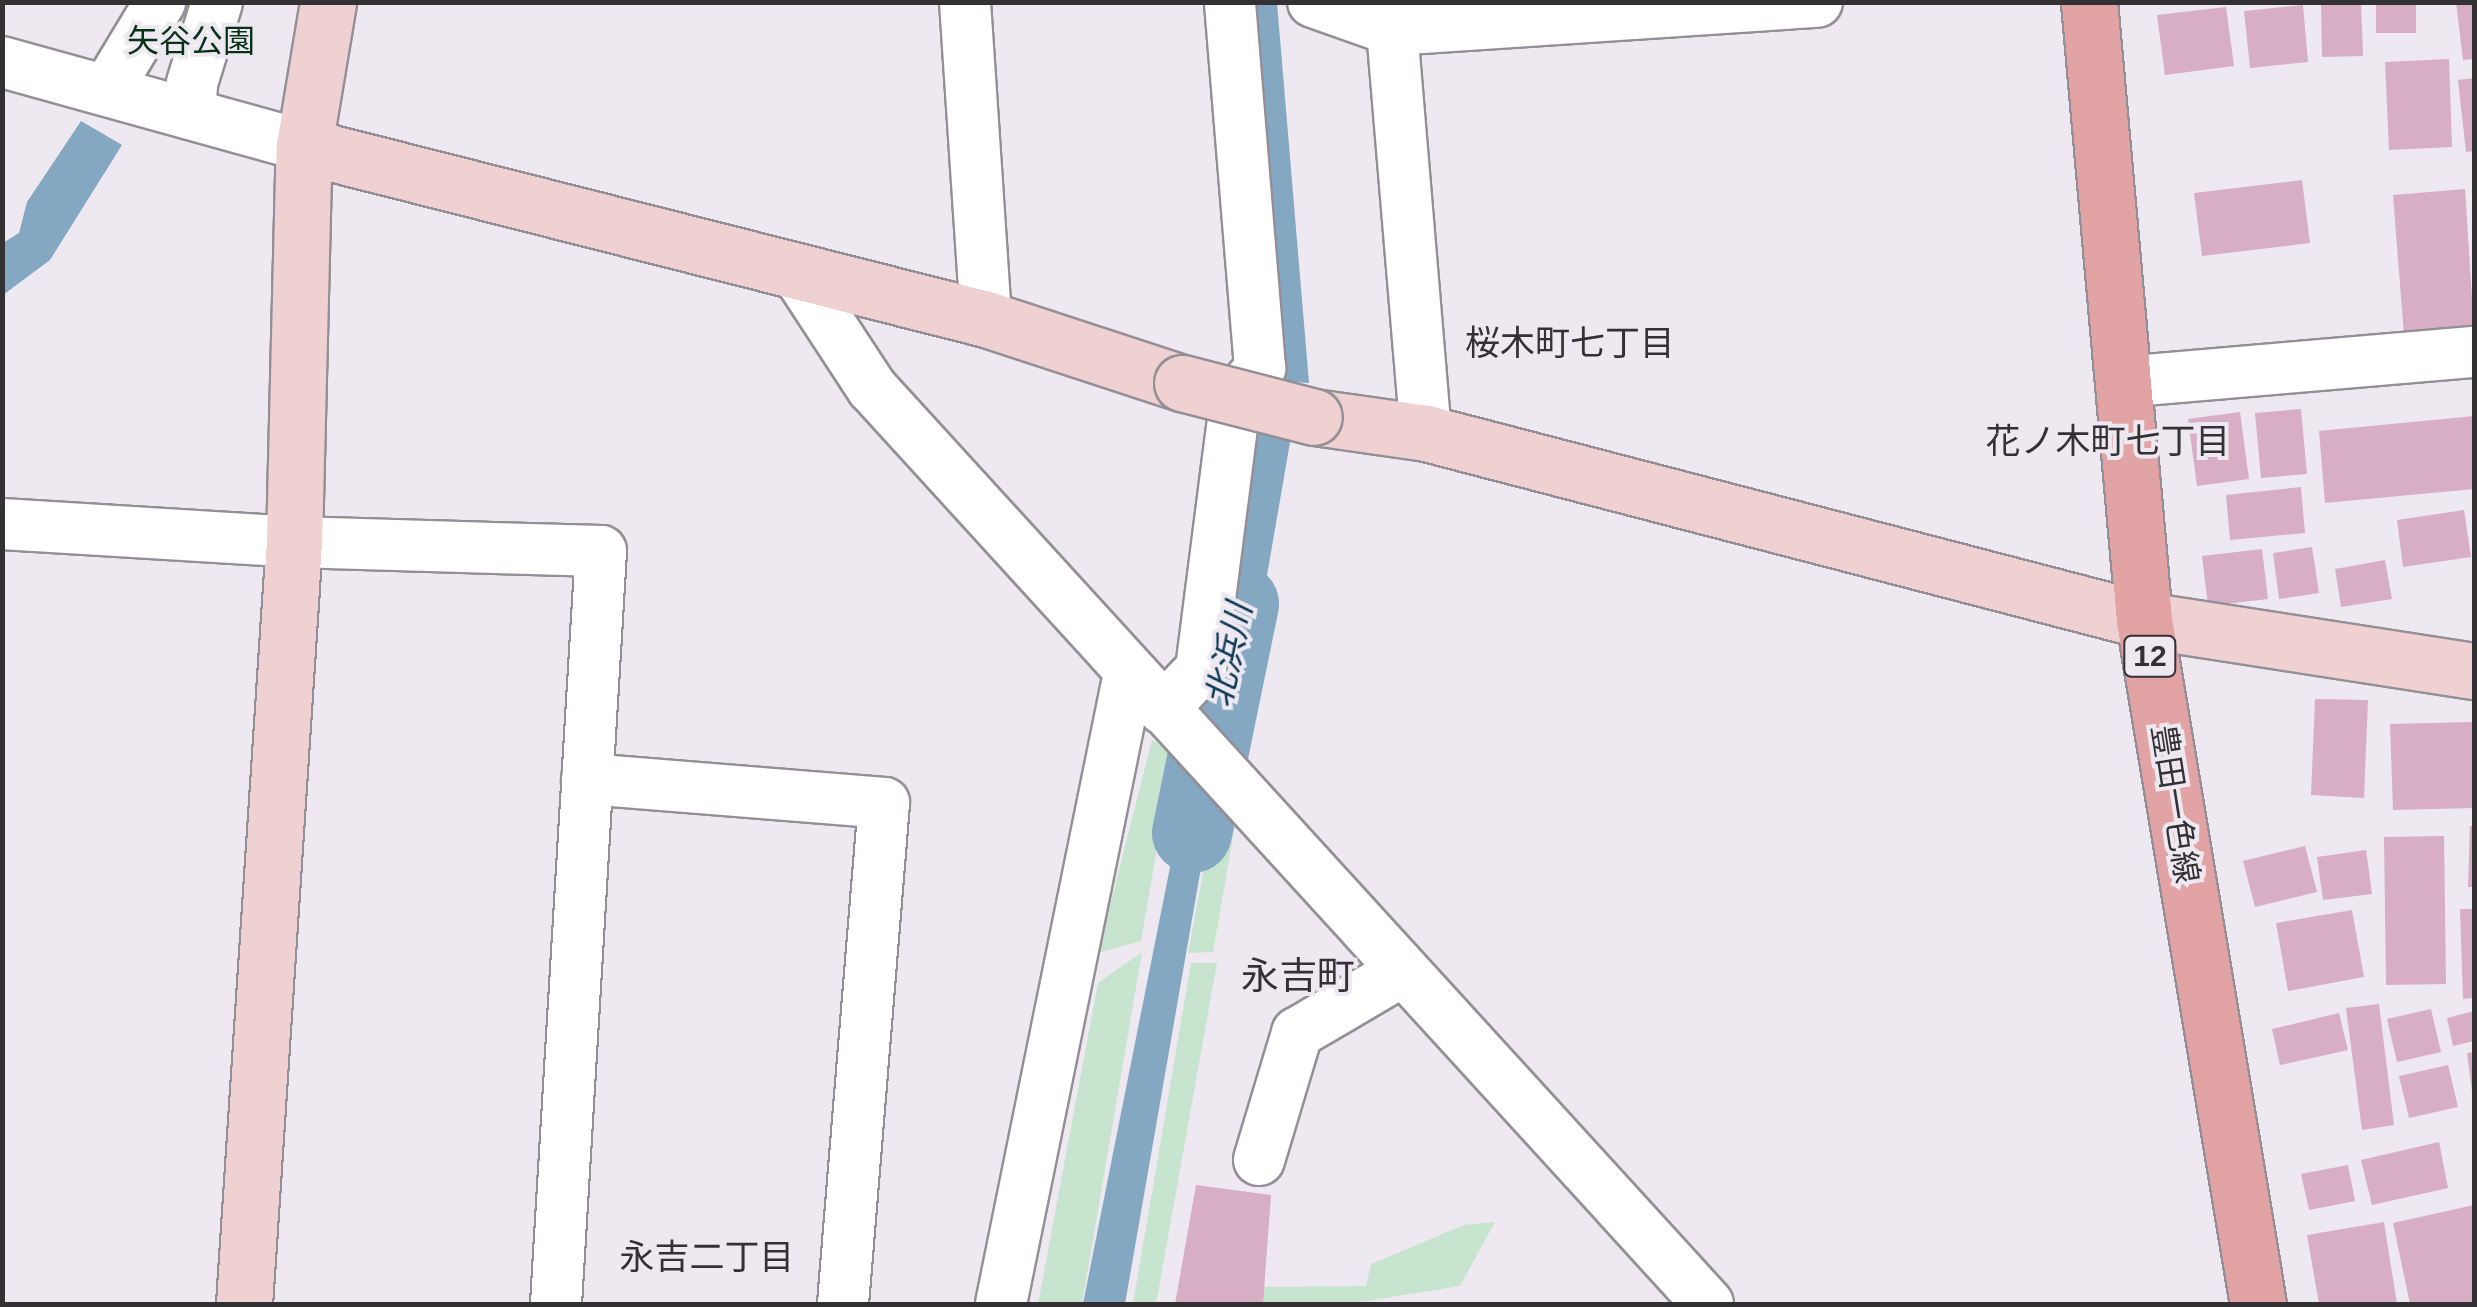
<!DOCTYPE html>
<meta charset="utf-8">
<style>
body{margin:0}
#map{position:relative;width:2477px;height:1307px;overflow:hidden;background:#eee8f1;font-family:Helvetica,"Noto Sans JP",sans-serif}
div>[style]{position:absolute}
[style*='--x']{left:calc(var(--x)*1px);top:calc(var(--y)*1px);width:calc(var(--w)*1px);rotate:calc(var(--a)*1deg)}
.green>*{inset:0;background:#c7e5ce}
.water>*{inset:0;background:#84a7c2}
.river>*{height:80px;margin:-40px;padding:0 40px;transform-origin:40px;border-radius:40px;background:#84a7c2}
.building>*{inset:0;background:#d7aec4}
.roads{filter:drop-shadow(2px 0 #948f96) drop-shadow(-2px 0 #948f96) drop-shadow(0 2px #948f96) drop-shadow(0 -2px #948f96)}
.street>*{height:50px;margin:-25px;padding:0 25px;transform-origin:25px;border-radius:25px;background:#fff}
.secondary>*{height:55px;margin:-27.5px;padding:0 27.5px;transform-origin:27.5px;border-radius:27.5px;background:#f0d1d2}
.primary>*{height:55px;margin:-27.5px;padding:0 27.5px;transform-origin:27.5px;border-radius:27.5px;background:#e2a3a4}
.bridges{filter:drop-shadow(2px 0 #948f96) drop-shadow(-2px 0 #948f96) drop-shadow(0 2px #948f96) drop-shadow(0 -2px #948f96)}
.secondary-bridge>*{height:55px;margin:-27.5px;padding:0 27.5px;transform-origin:27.5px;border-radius:27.5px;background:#f0d1d2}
span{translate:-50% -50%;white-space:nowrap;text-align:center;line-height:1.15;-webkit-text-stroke:8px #eee8f1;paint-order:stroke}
.shield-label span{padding:2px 8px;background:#eee8f1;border:2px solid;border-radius:8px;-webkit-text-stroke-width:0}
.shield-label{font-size:30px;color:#343135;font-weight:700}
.park-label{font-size:32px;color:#053217}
.street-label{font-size:32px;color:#343135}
.neighbourhood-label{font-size:35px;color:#343135}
.water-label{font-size:35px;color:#0a3753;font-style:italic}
.quarter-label{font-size:38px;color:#343135}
.frame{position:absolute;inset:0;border:5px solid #343135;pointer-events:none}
</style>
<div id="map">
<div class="green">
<div style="clip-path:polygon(1152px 740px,1174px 750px,1141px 941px,1098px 953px)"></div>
<div style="clip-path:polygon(1215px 810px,1237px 814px,1213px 952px,1188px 953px)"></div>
<div style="clip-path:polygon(1142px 952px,1082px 1304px,1038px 1304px,1098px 983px)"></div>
<div style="clip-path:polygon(1191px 963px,1217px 963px,1156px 1304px,1133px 1304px)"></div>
<div style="clip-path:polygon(1495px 1222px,1460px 1286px,1348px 1304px,1256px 1304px,1258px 1287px,1366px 1286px,1371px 1264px,1464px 1225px)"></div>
</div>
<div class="water">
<div style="clip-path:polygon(1235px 3px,1277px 3px,1309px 383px,1264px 380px)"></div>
<div style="clip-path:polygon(81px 121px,122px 145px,50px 260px,3px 295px,3px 243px,19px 233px,27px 202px)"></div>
<div style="clip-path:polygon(1255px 423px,1293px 425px,1239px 737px,1204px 697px)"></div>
<div style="clip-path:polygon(1192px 757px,1214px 793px,1125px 1304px,1083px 1304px)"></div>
</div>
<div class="river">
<div style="--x:1192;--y:833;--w:234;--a:-78.4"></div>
</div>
<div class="building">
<div style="clip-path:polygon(2321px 2px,2361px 2px,2363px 56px,2322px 57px)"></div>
<div style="clip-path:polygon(2376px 2px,2416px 2px,2416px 33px,2376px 33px)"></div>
<div style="clip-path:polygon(2456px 2px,2474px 2px,2474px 59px,2463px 60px)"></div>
<div style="clip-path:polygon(2303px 5px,2308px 62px,2250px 68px,2244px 11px)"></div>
<div style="clip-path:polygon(2226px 7px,2234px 66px,2165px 75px,2157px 15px)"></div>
<div style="clip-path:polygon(2449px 59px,2452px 147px,2389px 150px,2385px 62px)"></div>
<div style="clip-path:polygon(2474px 78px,2474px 151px,2466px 152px,2458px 80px)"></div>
<div style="clip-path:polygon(2302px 180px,2310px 243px,2202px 256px,2194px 193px)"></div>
<div style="clip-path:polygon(2465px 189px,2474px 329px,2404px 335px,2393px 195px)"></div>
<div style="clip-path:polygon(2301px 409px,2307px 474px,2261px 478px,2255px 413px)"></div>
<div style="clip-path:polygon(2240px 412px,2249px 479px,2197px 486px,2188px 419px)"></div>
<div style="clip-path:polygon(2474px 416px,2474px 489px,2325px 503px,2319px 431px)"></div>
<div style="clip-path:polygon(2301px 487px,2305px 533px,2230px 540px,2226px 495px)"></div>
<div style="clip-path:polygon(2464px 510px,2471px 557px,2403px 567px,2397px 520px)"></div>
<div style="clip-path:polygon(2312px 547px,2319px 593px,2279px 599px,2273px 553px)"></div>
<div style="clip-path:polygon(2262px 549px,2268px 599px,2208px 606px,2202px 556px)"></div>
<div style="clip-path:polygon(2385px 560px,2392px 599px,2341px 607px,2335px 569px)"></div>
<div style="clip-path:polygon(2315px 699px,2368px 700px,2364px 798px,2311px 795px)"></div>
<div style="clip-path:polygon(2472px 722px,2474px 808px,2393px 810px,2390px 724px)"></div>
<div style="clip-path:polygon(2470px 826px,2474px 826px,2474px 887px,2468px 887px)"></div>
<div style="clip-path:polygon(2444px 836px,2446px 984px,2386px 985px,2384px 837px)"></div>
<div style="clip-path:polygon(2305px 846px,2317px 892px,2255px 907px,2243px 861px)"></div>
<div style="clip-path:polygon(2366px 850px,2372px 894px,2323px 900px,2317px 857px)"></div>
<div style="clip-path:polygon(2460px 909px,2474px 909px,2474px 998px,2463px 999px)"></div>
<div style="clip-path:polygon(2352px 910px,2364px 977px,2288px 991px,2276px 923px)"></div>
<div style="clip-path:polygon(2379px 1004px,2394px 1125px,2362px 1130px,2346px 1008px)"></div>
<div style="clip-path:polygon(2431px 1009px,2441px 1052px,2397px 1062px,2387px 1019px)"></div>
<div style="clip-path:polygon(2474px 1011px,2474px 1041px,2453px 1046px,2447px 1018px)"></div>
<div style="clip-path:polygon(2339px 1013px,2348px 1050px,2280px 1065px,2272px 1029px)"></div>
<div style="clip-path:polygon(2474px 1052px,2474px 1092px,2472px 1092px,2467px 1053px)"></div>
<div style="clip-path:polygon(2448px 1065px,2458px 1107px,2409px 1118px,2399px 1076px)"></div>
<div style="clip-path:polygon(2439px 1142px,2448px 1188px,2372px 1205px,2361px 1160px)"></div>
<div style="clip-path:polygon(2348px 1165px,2355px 1201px,2309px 1210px,2301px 1174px)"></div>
<div style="clip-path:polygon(1196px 1185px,1271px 1195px,1263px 1304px,1175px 1304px)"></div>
<div style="clip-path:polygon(2474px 1205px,2474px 1304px,2410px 1304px,2393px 1223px)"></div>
<div style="clip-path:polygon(2384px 1222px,2397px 1304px,2319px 1304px,2307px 1235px)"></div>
</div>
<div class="roads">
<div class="street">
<div style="--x:965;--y:2;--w:318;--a:86.2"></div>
<div style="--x:1313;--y:2;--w:84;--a:19.5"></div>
<div style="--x:1392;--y:30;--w:426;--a:-3.8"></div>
<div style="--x:1392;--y:30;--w:404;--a:85.2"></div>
<div style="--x:2;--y:62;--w:313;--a:15.5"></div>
<div style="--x:107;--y:90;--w:103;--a:-58.9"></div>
<div style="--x:190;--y:114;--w:31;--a:-86"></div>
<div style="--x:192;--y:83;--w:85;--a:-72.8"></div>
<div style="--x:796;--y:272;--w:139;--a:56.8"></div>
<div style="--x:872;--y:388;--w:1240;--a:47.61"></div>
<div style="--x:2122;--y:382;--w:353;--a:-4.9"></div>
<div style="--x:2;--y:524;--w:293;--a:3.5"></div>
<div style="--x:294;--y:542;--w:307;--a:1.7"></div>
<div style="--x:601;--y:551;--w:754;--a:93.42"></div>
<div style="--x:1163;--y:709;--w:55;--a:-46.5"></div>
<div style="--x:1201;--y:669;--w:274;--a:-82.7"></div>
<div style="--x:1236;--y:397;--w:38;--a:-50"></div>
<div style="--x:1260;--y:368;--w:367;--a:-94.7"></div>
<div style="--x:587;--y:779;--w:298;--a:4.6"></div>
<div style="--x:884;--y:803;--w:503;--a:94.68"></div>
<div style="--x:1259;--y:1160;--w:133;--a:-73.3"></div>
<div style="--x:1297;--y:1033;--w:121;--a:-30.4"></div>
<div style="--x:1001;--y:1304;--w:644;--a:-78.53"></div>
</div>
<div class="secondary">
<div style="--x:304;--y:146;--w:704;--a:14.23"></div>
<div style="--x:986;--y:319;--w:206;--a:18.1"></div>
<div style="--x:1314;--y:417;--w:113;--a:8.1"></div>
<div style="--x:1426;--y:433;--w:742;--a:14.6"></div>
<div style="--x:2144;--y:620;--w:334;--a:8.8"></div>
<div style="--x:244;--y:1304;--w:764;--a:-86.25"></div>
<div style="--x:294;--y:542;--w:396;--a:-88.6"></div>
<div style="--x:304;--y:146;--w:146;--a:-80.5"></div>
</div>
<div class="primary">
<div style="--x:2089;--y:2;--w:620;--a:84.91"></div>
<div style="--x:2144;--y:620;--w:693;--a:80.54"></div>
</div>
</div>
<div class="bridges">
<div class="secondary-bridge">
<div style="--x:1182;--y:383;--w:136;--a:14.4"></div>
</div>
</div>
<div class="shield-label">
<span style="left:2150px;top:656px">12</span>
</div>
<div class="park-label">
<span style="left:191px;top:41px">矢谷公園</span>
</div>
<div class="street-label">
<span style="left:2175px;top:804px;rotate:81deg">豊田一色線</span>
</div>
<div class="neighbourhood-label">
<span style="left:1570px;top:343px">桜木町七丁目</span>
<span style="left:2108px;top:441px">花ノ木町七丁目</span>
<span style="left:707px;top:1257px">永吉二丁目</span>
</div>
<div class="water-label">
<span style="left:1229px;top:655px;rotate:-78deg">北浜川</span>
</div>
<div class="quarter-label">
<span style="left:1298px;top:977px">永吉町</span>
</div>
<div class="frame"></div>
</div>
